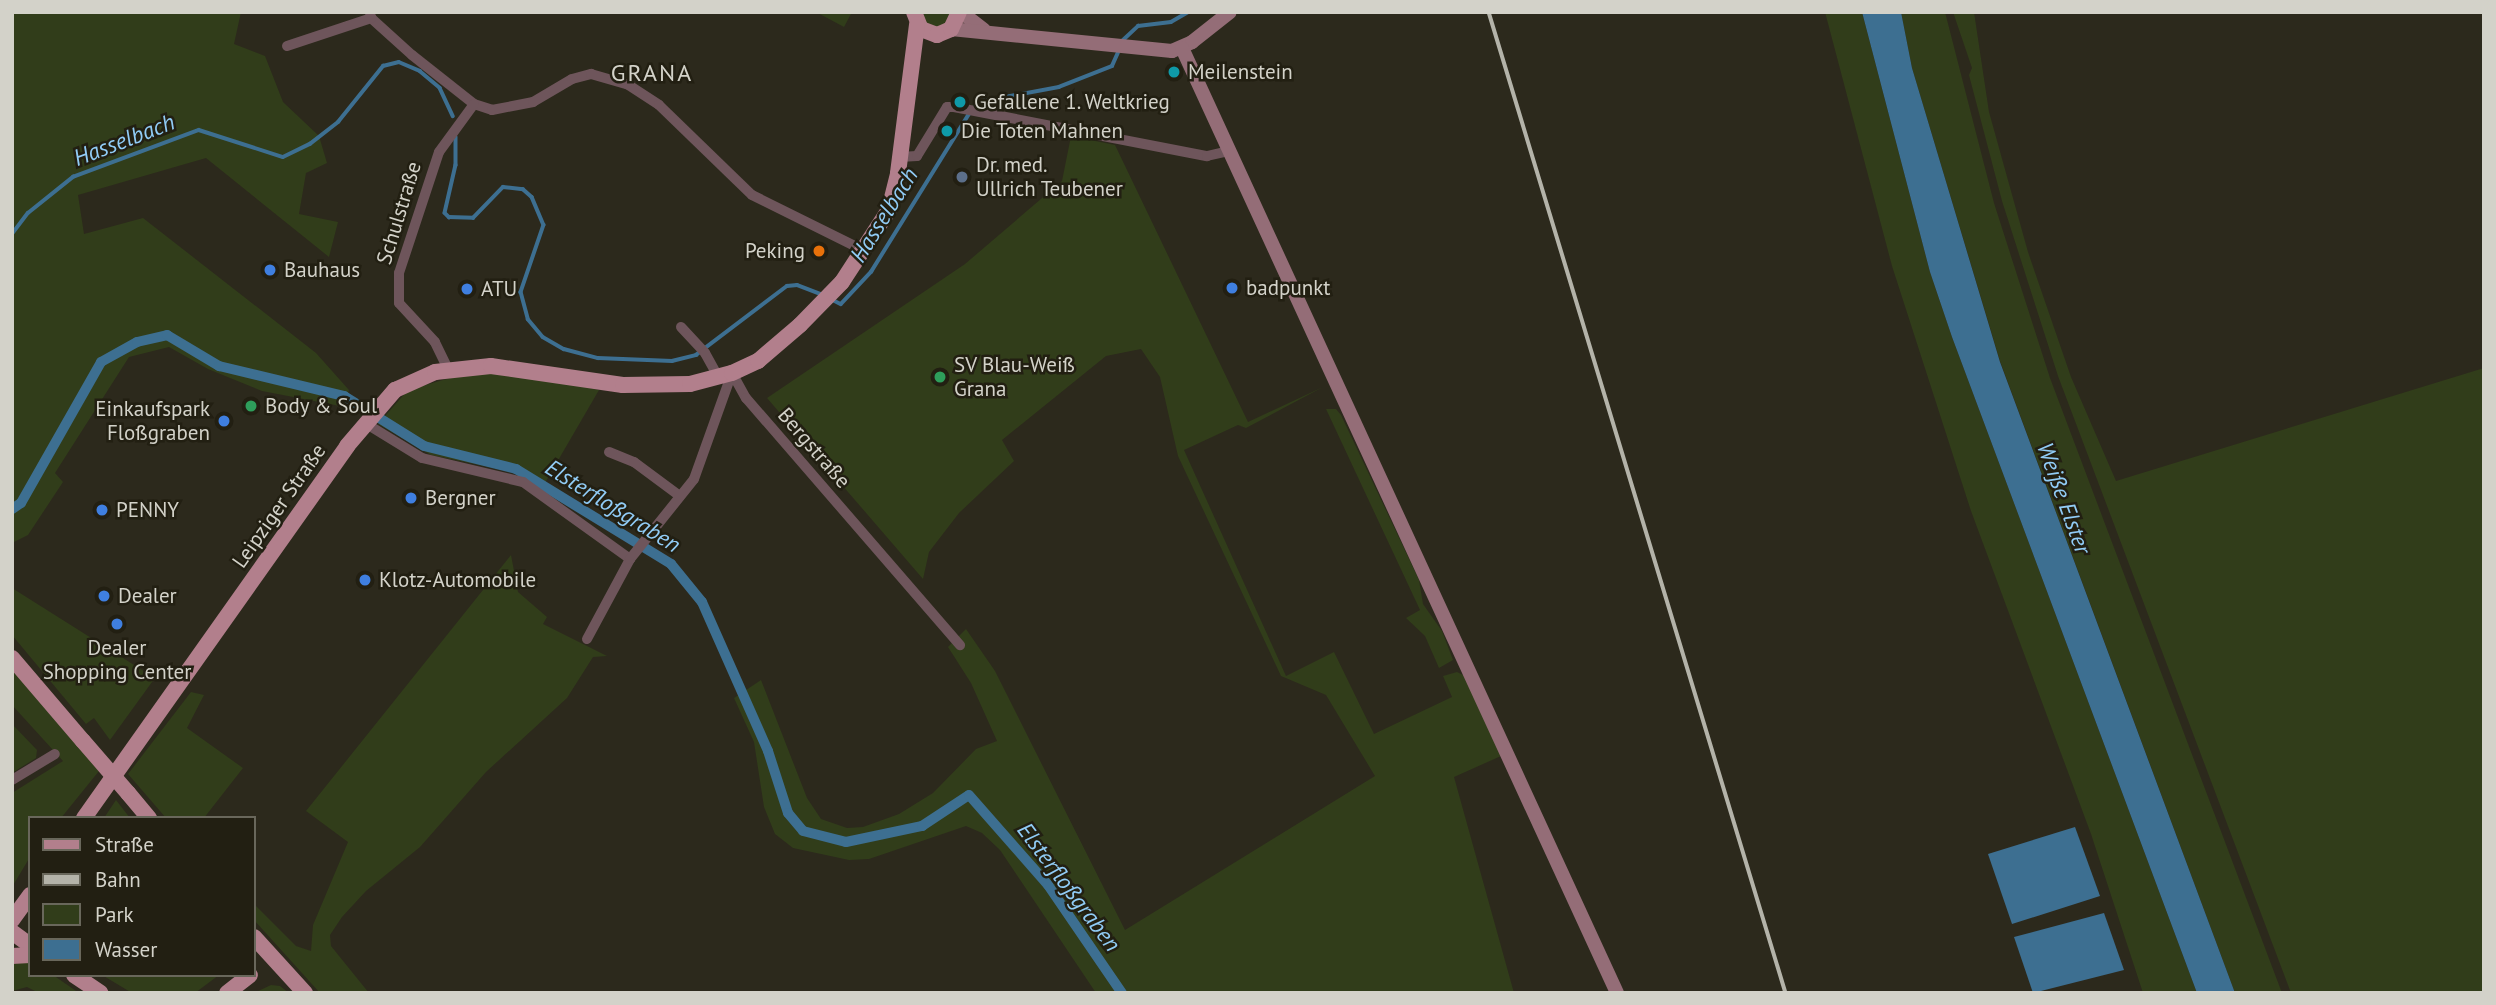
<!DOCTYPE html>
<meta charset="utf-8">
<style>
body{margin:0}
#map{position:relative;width:2496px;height:1005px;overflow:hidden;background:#2c291c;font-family:"PT Sans",sans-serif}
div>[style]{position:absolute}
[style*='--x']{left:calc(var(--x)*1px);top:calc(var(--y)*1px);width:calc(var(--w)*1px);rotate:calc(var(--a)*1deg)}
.green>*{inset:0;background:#313d1a}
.water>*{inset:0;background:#3d6f91}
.stream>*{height:3.5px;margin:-1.75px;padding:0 1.75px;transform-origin:1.75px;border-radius:1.75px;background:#3d6f91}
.canal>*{height:10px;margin:-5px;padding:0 5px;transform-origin:5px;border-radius:5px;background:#3d6f91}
.street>*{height:10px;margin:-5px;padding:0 5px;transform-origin:5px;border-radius:5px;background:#6e555b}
.secondary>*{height:14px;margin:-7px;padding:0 7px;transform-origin:7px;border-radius:7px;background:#946d77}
.primary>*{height:16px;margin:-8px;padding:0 8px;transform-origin:8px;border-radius:8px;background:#b27f8c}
.rail>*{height:3.5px;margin:-1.75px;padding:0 1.75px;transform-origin:1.75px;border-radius:1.75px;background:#b4b3a9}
.primary-bridge>*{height:16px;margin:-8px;padding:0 8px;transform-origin:8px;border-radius:8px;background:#b27f8c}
.dots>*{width:19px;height:19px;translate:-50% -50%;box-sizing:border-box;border:4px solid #221f12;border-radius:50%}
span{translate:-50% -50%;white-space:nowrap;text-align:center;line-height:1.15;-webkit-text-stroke:5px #221f12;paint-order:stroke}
.poi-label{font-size:21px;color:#d3d2c9}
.left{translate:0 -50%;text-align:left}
.right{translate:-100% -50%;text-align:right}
.street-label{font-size:21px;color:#d3d2c9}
.water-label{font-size:23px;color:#91ccf6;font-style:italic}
.quarter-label{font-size:24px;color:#d3d2c9;letter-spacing:2px}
.frame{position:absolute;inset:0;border:14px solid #d3d2c9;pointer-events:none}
.legend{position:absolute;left:28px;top:816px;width:228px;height:161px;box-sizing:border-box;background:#221f12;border:2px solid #69675b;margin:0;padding:9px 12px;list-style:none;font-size:21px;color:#d3d2c9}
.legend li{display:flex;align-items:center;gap:14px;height:35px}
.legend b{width:35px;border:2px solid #69675b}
</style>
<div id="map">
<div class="green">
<div style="clip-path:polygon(12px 12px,241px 12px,234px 44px,265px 56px,283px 102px,319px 136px,327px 163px,306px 173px,299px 214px,338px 222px,329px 257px,206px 158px,78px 195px,84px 234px,143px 218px,316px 353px,349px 390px,345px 407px,262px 391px,208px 369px,169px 347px,129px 357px,55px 473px,63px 482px,28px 535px,12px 543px)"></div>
<div style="clip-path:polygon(816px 12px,852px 12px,844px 27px)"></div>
<div style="clip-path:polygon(921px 12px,953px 12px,953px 17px,938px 29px,926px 24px)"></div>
<div style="clip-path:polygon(1825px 12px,1862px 12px,1930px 272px,1952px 337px,2197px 993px,2143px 993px,2091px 834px,1971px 511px,1892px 266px)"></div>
<div style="clip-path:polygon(1901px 12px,1945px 12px,1994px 203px,2050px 378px,2282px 993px,2235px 993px,2000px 361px,1912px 68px)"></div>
<div style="clip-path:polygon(1953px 12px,1974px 12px,1989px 112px,2028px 252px,2071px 377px,2116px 481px,2484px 368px,2484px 993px,2291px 993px,2058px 376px,2002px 201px,1969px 75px,1972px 68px)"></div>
<div style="clip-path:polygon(1071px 136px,1115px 145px,1248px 422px,1323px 387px,1246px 428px,1238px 425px,1184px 450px,1286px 676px,1334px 652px,1374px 734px,1452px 697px,1443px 676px,1457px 672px,1465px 676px,1501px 756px,1454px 777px,1514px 993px,1096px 993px,1000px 850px,982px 833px,966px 826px,869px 859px,849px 860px,793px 848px,775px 834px,764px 807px,754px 742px,734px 698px,761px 680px,807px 798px,821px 819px,847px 828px,863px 827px,899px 814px,933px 793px,976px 749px,997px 741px,971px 683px,948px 647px,966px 629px,995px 671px,1125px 930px,1375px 776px,1326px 695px,1281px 676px,1178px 456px,1160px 377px,1141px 349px,1106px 356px,1002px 440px,1014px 461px,959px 513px,929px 552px,923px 579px,767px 398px,965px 264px,1062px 181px)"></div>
<div style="clip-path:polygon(471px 372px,547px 379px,599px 390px,542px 488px,518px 473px,431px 455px,378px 424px,408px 390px)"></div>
<div style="clip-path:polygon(1326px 409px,1336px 409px,1341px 415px,1419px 580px,1423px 604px,1442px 631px,1453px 660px,1439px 668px,1425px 636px,1406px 618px,1420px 610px)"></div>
<div style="clip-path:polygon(511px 555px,518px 592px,547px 617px,543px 624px,607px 656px,593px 657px,567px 698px,486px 772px,420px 847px,366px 891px,342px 917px,330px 935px,331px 946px,369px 993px,320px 993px,254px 920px,254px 904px,296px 946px,311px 951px,313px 925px,348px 842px,306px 811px)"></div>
<div style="clip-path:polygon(12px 588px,150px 675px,160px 671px,110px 740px,94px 718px,86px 724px,12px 635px)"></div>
<div style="clip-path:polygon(12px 669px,99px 771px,61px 818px,30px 818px,30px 857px,12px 887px,12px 793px,63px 761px,12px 705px)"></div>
<div style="clip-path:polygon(191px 692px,204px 695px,187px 728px,243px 768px,204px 818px,166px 818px,128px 774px)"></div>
<div style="clip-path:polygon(12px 724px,37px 750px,36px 758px,12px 773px)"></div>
<div style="clip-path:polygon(116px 800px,130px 818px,104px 818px)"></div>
<div style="clip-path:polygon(25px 962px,30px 964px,30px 975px,53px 975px,79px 993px,39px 993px,27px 987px,12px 991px,12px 964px)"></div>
<div style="clip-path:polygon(102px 975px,219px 975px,195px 993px,132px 993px)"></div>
<div style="clip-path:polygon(271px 985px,280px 986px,289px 993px,254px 993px)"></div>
</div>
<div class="water">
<div style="clip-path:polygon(1862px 12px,1901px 12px,1912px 68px,2000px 362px,2235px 993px,2197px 993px,1952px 337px,1930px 272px)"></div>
<div style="clip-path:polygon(2075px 827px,2100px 896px,2012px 924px,1988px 854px)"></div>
<div style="clip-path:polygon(2104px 913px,2124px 970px,2033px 993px,2014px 937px)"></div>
</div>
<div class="stream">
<div style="--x:1122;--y:41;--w:22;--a:-43"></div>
<div style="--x:1138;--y:26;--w:33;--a:-7"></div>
<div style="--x:1171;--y:22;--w:20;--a:-30"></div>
<div style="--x:974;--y:108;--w:7;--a:-56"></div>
<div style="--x:978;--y:102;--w:82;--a:-10.5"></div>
<div style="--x:1059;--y:87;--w:57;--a:-21.6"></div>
<div style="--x:1112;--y:66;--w:20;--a:-66"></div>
<div style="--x:456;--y:137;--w:28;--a:90"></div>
<div style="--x:456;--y:165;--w:49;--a:102.9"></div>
<div style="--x:445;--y:213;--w:6;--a:45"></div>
<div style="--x:449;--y:217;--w:24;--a:2"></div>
<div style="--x:473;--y:218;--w:43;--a:-45.9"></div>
<div style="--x:503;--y:187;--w:20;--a:6"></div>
<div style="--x:523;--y:189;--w:12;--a:42"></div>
<div style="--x:532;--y:197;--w:30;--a:67"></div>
<div style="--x:544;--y:225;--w:71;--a:108.9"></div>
<div style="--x:521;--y:292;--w:28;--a:75"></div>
<div style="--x:528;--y:319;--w:23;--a:50"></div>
<div style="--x:543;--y:337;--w:24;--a:30"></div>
<div style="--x:564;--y:349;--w:35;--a:15"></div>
<div style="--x:598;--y:358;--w:74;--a:2.3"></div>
<div style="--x:672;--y:361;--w:25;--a:-14"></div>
<div style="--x:696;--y:355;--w:114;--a:-37.2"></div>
<div style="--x:787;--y:286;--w:10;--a:-6"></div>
<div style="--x:797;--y:285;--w:26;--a:21"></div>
<div style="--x:12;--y:234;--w:26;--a:-53"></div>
<div style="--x:28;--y:213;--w:58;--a:-38.7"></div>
<div style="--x:73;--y:177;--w:134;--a:-20.5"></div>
<div style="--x:199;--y:130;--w:88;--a:17.8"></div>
<div style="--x:283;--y:157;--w:30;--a:-26"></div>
<div style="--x:310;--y:144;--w:36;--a:-38"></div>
<div style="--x:338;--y:122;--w:72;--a:-51.2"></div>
<div style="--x:383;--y:66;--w:16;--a:-14"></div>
<div style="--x:399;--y:62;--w:23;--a:23"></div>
<div style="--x:420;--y:71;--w:26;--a:40"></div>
<div style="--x:440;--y:88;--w:31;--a:65"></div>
<div style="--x:831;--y:299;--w:11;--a:27"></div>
<div style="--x:841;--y:304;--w:44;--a:-46.8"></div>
<div style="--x:871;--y:272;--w:186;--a:-58.2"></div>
</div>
<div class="canal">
<div style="--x:12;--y:509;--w:11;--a:-34"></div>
<div style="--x:21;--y:503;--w:162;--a:-60.4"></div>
<div style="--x:101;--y:362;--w:41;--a:-29.1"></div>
<div style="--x:137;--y:342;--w:31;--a:-13"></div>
<div style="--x:167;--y:335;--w:61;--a:30.8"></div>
<div style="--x:219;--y:366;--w:129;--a:13.5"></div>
<div style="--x:344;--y:396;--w:94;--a:32"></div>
<div style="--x:424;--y:446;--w:95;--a:14"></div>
<div style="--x:516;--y:469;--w:182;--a:31.5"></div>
<div style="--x:671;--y:564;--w:49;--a:50.8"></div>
<div style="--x:702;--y:602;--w:163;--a:66.1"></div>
<div style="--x:768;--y:751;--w:65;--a:72.1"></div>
<div style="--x:788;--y:813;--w:23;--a:50"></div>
<div style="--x:803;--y:831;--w:44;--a:14.3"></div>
<div style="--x:846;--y:842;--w:78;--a:-11.9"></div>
<div style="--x:922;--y:826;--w:56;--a:-33.4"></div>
<div style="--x:969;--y:795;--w:120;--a:48.7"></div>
<div style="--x:1048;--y:885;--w:131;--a:55.6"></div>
</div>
<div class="street">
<div style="--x:370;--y:12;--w:6;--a:81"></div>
<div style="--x:371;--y:18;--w:55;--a:42.1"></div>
<div style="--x:412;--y:55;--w:79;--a:38.3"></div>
<div style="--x:474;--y:104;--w:19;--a:18"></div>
<div style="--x:492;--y:110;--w:42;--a:-11"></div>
<div style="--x:533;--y:102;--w:45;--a:-30.5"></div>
<div style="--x:572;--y:79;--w:20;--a:-15"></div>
<div style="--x:591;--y:74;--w:37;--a:16"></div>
<div style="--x:627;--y:84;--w:38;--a:33"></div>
<div style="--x:659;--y:105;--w:129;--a:44.1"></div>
<div style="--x:752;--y:195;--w:126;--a:26.4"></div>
<div style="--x:287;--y:46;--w:89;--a:-18.4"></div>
<div style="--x:900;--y:157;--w:17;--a:-3"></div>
<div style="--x:917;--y:156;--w:57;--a:-58.5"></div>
<div style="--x:947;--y:107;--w:7;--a:0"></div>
<div style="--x:954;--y:107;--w:258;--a:11"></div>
<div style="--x:1207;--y:156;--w:23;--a:-13"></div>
<div style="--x:681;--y:327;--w:35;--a:47"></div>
<div style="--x:705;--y:353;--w:29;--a:61"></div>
<div style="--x:448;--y:369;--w:30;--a:-116"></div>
<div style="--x:435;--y:342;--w:53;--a:-132.7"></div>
<div style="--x:399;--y:303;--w:30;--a:-90"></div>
<div style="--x:399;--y:273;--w:127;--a:-71.7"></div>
<div style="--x:439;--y:152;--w:59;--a:-53.9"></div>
<div style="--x:732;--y:373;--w:29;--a:61"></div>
<div style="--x:746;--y:398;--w:327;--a:49.1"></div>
<div style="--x:365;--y:423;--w:67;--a:31.6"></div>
<div style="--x:422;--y:458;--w:104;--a:13.4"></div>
<div style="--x:523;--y:482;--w:132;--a:35.7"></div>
<div style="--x:609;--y:452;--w:27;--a:22"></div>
<div style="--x:634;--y:462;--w:57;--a:36.5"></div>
<div style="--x:587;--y:639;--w:91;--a:-61.7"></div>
<div style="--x:630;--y:559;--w:102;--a:-51.3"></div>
<div style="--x:694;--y:479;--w:113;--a:-70.3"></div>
<div style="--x:12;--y:780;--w:50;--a:-31.2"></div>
</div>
<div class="secondary">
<div style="--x:961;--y:12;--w:29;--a:38"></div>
<div style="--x:951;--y:29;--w:222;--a:5.7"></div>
<div style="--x:1172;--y:51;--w:22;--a:-24"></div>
<div style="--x:1192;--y:42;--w:48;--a:-38.3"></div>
<div style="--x:1182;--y:48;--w:1040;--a:65.28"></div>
</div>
<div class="primary">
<div style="--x:914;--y:12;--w:18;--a:68"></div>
<div style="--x:921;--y:29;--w:17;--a:21"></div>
<div style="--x:937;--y:35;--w:15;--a:-23"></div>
<div style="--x:951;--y:29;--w:19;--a:-65"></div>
<div style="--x:12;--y:658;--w:109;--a:49.5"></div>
<div style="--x:128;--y:793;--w:33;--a:50"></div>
<div style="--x:84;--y:818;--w:456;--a:-54.7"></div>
<div style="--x:347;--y:446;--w:74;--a:-49.4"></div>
<div style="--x:395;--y:390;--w:44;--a:-24.2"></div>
<div style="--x:435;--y:372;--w:56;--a:-6.1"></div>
<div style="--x:491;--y:366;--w:133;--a:8.2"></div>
<div style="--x:623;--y:385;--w:67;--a:-0.9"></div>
<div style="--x:690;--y:384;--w:43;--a:-14.7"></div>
<div style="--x:732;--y:373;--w:29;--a:-25"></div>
<div style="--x:758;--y:361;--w:55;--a:-40.6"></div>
<div style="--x:800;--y:325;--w:60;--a:-45.7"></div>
<div style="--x:842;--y:282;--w:86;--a:-56.9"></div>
<div style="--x:889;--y:210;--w:38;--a:-76"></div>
<div style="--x:898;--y:173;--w:150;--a:-82.7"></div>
<div style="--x:12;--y:920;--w:31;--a:-54"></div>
<div style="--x:12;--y:932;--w:22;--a:36"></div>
<div style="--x:254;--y:937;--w:76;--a:47.7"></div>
<div style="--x:12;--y:956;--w:18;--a:-3"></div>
<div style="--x:74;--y:975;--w:32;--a:34"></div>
<div style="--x:227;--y:993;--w:29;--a:-38"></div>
</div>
<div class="rail">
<div style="--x:1489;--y:12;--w:1025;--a:73.16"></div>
</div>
<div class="primary-bridge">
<div style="--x:83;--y:741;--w:69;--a:49.1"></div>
</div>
<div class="dots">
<div style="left:1174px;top:72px;background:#0f9aa8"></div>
<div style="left:960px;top:102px;background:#0f9aa8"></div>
<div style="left:947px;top:131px;background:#0f9aa8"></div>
<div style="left:962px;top:177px;background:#5c6f8a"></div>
<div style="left:819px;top:251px;background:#e8710a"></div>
<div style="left:270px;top:270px;background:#3f7fe0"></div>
<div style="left:1232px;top:288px;background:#3f7fe0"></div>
<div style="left:467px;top:289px;background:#3f7fe0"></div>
<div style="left:940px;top:377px;background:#2e9e5b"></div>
<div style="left:251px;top:406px;background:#2e9e5b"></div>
<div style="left:224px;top:421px;background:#3f7fe0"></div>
<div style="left:411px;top:498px;background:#3f7fe0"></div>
<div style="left:102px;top:510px;background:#3f7fe0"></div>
<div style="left:365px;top:580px;background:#3f7fe0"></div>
<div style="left:104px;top:596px;background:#3f7fe0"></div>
<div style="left:117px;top:624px;background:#3f7fe0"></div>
</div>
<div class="poi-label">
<span class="left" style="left:1188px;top:72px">Meilenstein</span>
<span class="left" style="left:974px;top:102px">Gefallene 1. Weltkrieg</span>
<span class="left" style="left:961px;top:131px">Die Toten Mahnen</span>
<span class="left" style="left:976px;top:177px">Dr. med.<br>Ullrich Teubener</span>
<span class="right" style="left:805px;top:251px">Peking</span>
<span class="left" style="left:284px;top:270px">Bauhaus</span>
<span class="left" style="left:1246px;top:288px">badpunkt</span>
<span class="left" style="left:481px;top:289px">ATU</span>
<span class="left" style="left:954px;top:377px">SV Blau-Weiß<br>Grana</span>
<span class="left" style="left:265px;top:406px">Body &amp; Soul</span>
<span class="right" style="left:210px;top:421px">Einkaufspark<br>Floßgraben</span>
<span class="left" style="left:425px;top:498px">Bergner</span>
<span class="left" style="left:116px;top:510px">PENNY</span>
<span class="left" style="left:379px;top:580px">Klotz-Automobile</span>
<span class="left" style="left:118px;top:596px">Dealer</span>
<span style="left:117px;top:660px">Dealer<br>Shopping Center</span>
</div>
<div class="street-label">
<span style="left:399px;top:213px;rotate:-73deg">Schulstraße</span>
<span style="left:814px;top:448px;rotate:49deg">Bergstraße</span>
<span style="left:279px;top:506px;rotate:-55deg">Leipziger Straße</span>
</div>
<div class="water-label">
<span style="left:124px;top:140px;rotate:-21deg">Hasselbach</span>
<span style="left:884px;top:215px;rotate:-58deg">Hasselbach</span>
<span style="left:2064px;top:498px;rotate:70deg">Weiße Elster</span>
<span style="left:613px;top:506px;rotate:32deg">Elsterfloßgraben</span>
<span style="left:1069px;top:887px;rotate:53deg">Elsterfloßgraben</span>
</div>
<div class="quarter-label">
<span style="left:652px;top:73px">GRANA</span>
</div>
<div class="frame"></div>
<ul class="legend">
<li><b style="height:9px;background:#b27f8c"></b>Straße</li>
<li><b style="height:9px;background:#b4b3a9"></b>Bahn</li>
<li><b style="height:19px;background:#313d1a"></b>Park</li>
<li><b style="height:19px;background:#3d6f91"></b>Wasser</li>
</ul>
</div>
